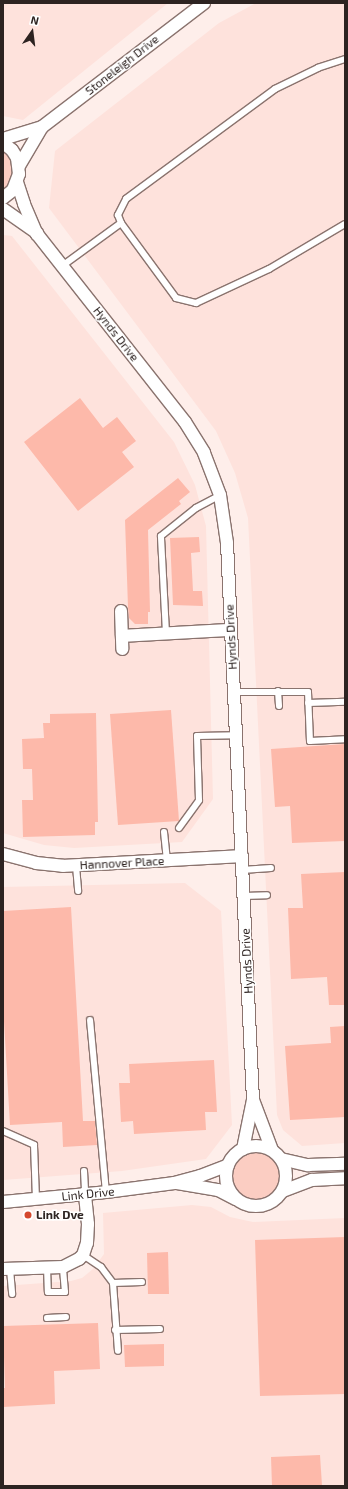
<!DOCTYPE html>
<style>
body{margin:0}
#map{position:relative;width:348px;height:1489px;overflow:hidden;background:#feeeea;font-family:"Exo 2",sans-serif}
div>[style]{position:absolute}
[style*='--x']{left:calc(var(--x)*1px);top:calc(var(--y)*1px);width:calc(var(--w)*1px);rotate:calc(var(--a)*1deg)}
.built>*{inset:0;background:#fee2dc}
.green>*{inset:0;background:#fbcdc2}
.round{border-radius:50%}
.building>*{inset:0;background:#fdb9aa}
.roads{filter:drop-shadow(1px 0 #8a736e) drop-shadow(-1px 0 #8a736e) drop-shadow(0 1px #8a736e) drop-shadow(0 -1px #8a736e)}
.lane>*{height:6px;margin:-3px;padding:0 3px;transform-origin:3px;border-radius:3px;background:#fff}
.street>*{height:12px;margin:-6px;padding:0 6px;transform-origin:6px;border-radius:6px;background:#fff}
.street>.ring{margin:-6px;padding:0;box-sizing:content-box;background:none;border:12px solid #fff;border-radius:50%}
.dots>*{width:11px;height:11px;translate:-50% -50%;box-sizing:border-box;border:2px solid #fff;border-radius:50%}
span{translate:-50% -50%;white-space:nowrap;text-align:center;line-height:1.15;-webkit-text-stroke:3px #fff;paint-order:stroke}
.street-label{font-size:12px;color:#2d2321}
.poi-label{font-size:12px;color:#2d2321;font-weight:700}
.left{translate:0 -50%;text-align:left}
.frame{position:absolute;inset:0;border:4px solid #2d2321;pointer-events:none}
.north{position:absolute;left:12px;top:12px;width:40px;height:40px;-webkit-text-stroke:3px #fff;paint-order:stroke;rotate:14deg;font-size:11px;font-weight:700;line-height:16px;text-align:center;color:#2d2321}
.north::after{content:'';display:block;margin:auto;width:14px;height:18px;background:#2d2321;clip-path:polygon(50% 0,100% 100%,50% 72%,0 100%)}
</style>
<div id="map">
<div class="built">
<div style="clip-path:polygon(3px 3px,168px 3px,23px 120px,3px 116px)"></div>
<div style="clip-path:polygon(256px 3px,345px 3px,345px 1143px,302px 1146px,283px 1130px,277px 1115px,248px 518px,235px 473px,216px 431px,49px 208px,55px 151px,219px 23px)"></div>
<div style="clip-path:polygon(3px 235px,12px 236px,174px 442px,195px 485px,206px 526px,213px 799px,182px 842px,74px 848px,44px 845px,3px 833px)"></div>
<div style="clip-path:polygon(185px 883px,221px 911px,232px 1125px,206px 1159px,122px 1171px,3px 1180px,3px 887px)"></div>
<div style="clip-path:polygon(192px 1205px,211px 1207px,230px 1217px,253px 1222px,345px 1218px,345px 1486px,3px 1486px,3px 1286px,71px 1281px,82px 1278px,93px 1269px,104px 1254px,103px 1213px)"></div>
</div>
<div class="green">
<div style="clip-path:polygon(3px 150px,11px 160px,13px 168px,9px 184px,3px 191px)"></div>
<div class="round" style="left:232px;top:1152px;width:48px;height:48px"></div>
</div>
<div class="building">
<div style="clip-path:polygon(80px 398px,103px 428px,117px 417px,136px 441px,122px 452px,134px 467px,78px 511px,24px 442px)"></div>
<div style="clip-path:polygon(178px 478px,190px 492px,179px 501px,181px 504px,148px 530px,150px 612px,148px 612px,148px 624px,135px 624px,129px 618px,128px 607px,125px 520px)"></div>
<div style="clip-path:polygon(199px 537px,200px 552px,191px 553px,193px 591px,202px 591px,203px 606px,173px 605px,170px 538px)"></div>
<div style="clip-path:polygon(171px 710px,179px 821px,118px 825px,110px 714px)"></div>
<div style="clip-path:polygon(96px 713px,98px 822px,95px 822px,95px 835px,23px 837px,22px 800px,33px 800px,32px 769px,23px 769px,22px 739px,44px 738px,43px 723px,50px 723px,50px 714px)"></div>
<div style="clip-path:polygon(345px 744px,345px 841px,292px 843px,290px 806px,275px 807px,271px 749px)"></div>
<div style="clip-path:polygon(345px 872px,345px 1005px,329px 1005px,327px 977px,291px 979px,288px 908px,303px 908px,301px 874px)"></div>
<div style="clip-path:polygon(71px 907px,83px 1121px,95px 1121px,97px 1145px,63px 1147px,62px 1122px,10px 1125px,3px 1004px,3px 911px)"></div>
<div style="clip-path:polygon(345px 1026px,345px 1117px,290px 1120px,285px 1046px,331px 1043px,330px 1027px)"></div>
<div style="clip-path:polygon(214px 1060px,217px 1112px,205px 1112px,206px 1130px,134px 1134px,133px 1121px,121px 1122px,119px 1083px,130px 1083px,129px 1064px)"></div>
<div style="clip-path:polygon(345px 1237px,345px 1394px,260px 1396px,255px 1240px)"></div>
<div style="clip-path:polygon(168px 1252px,169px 1294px,148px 1294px,147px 1253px)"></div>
<div style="clip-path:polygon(98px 1323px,100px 1369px,54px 1371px,55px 1404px,3px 1407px,3px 1388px,5px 1388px,3px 1326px)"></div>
<div style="clip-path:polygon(164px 1344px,164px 1366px,125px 1367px,124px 1345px)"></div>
<div style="clip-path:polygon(320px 1455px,322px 1486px,272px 1486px,271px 1457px)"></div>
</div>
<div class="roads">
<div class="lane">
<div style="--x:345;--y:59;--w:28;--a:162"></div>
<div style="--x:318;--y:68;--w:48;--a:154"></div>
<div style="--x:275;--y:89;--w:185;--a:143.6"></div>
<div style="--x:126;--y:199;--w:18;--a:117"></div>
<div style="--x:118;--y:215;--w:9;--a:69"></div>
<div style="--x:121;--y:223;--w:93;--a:53.7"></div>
<div style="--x:176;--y:298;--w:21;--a:14"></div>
<div style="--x:196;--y:303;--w:81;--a:-25"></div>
<div style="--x:269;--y:269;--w:88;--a:-30.6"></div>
<div style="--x:62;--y:266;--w:73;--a:-36.1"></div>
<div style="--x:166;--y:633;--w:97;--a:-93"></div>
<div style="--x:161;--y:536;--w:45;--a:-38.7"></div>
<div style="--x:196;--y:508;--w:27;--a:-28"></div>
<div style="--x:278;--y:691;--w:15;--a:86"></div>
<div style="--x:234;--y:692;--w:74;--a:0"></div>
<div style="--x:308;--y:692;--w:49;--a:87.7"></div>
<div style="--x:310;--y:741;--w:35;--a:-3"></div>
<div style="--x:308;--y:703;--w:37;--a:-2"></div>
<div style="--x:179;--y:828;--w:34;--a:-54"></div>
<div style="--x:199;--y:800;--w:64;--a:-91.8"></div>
<div style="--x:197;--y:736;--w:39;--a:-1"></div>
<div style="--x:164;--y:832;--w:29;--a:84"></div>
<div style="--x:76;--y:866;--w:25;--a:85"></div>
<div style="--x:242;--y:870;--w:29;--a:-4"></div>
<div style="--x:244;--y:896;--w:23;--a:-2"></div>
<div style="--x:90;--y:1020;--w:173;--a:84.7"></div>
<div style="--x:3;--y:1131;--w:34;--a:24"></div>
<div style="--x:34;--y:1145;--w:55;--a:87.9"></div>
<div style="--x:84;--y:1171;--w:22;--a:87"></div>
<div style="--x:83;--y:1255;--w:22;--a:34"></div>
<div style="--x:101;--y:1267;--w:20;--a:53"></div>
<div style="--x:113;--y:1283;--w:29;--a:-2"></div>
<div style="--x:47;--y:1267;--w:25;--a:88"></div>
<div style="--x:48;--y:1292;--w:17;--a:0"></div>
<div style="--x:65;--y:1292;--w:25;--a:-95"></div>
<div style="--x:10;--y:1269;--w:25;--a:85"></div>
<div style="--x:113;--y:1283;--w:68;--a:85.8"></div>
<div style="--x:47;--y:1318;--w:19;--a:-3"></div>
<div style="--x:115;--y:1330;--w:45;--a:-1.3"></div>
</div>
<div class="street">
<div style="--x:3;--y:139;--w:41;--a:-17.1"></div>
<div style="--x:42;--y:127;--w:204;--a:-37.4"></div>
<div style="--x:3;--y:143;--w:11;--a:38"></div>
<div style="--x:12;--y:150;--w:9;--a:58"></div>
<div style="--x:17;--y:158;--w:16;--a:83"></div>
<div style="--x:19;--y:174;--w:17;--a:111"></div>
<div style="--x:13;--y:190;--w:13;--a:141"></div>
<div style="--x:19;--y:166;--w:45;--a:-59.5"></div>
<div style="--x:17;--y:182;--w:23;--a:72"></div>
<div style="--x:24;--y:204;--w:33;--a:67"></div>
<div style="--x:37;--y:234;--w:239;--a:51.8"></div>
<div style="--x:185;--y:422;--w:36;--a:58"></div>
<div style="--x:204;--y:453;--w:45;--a:69.1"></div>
<div style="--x:220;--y:495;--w:49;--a:81.7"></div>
<div style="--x:227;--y:543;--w:558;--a:87.33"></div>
<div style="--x:253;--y:1100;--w:53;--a:69.2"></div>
<div style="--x:3;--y:209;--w:42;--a:35.2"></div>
<div style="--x:121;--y:611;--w:38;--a:88"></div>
<div style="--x:122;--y:636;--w:109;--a:-3.2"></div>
<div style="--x:3;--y:854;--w:34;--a:15"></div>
<div style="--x:36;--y:863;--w:27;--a:6"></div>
<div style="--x:63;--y:866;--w:179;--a:-3.2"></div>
<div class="ring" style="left:226px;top:1146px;width:48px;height:48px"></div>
<div style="--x:243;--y:1149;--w:50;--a:-78.5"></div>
<div style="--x:281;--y:1159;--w:28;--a:13"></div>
<div style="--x:308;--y:1165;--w:37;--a:-2"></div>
<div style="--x:177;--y:1183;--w:42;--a:9.7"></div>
<div style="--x:218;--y:1190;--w:20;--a:27"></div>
<div style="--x:283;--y:1191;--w:31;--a:-21"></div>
<div style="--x:312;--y:1180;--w:33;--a:-3"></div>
<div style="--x:3;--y:1202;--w:103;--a:-5.5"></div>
<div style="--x:106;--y:1192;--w:69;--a:-7.5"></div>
<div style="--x:174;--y:1183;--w:27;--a:-15"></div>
<div style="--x:200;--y:1176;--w:30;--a:-21"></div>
<div style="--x:3;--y:1269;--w:60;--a:-1.9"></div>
<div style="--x:63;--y:1267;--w:18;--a:-27"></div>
<div style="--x:79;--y:1259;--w:6;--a:-45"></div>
<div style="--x:83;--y:1255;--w:13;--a:-72"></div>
<div style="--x:87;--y:1243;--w:19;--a:-87"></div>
<div style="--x:88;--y:1224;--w:31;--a:-96"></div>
</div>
</div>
<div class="dots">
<div style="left:28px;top:1215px;background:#d4482e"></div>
</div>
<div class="street-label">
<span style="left:122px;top:65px;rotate:-38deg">Stoneleigh Drive</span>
<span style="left:116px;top:334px;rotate:52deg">Hynds Drive</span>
<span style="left:231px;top:637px;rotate:-93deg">Hynds Drive</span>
<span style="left:122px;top:863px;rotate:-3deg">Hannover Place</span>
<span style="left:247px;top:961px;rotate:-93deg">Hynds Drive</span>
<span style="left:88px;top:1194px;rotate:-6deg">Link Drive</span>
</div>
<div class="poi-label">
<span class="left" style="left:36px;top:1215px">Link Dve</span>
</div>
<div class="frame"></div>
<div class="north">N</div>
</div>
